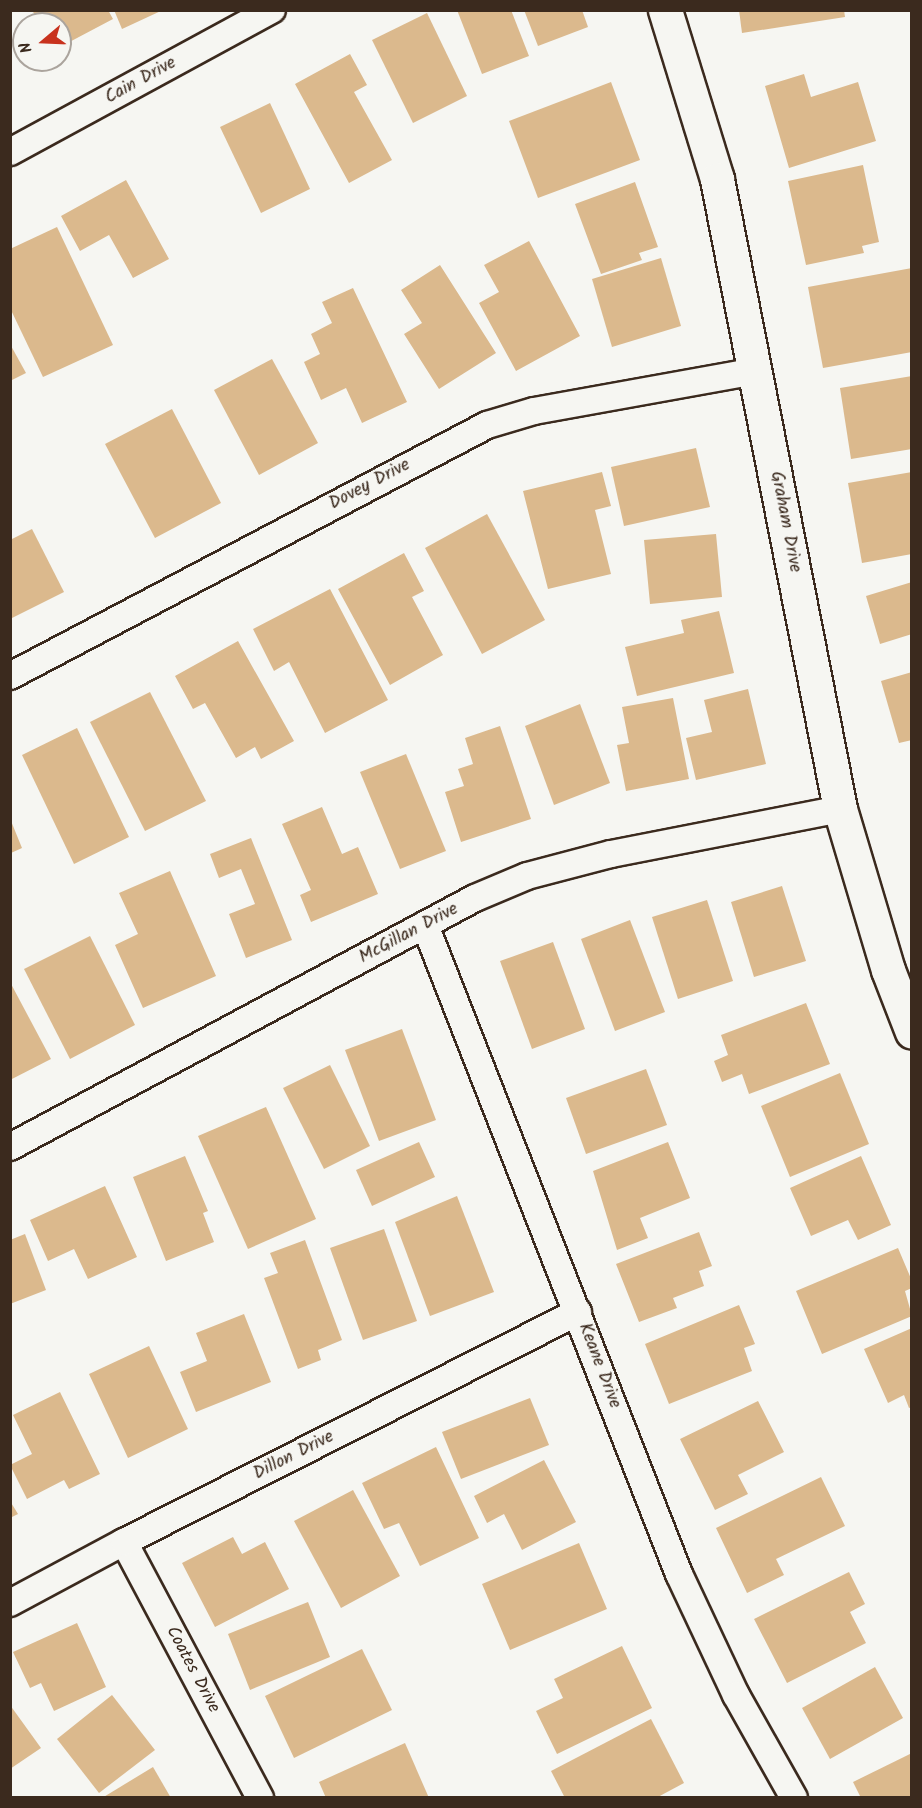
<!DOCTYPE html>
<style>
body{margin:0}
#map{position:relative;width:922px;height:1808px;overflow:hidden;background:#f6f6f2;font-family:Kalam,sans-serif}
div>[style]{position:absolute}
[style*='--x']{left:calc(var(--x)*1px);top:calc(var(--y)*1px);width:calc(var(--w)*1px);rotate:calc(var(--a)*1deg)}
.building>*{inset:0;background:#dbb98d}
.roads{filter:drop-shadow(2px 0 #3b2a1e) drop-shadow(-2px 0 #3b2a1e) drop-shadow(0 2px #3b2a1e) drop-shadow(0 -2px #3b2a1e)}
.street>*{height:26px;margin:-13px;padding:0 13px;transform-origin:13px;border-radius:13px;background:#f6f6f2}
.secondary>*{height:33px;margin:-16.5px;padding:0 16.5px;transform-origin:16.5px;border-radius:16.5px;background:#f6f6f2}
span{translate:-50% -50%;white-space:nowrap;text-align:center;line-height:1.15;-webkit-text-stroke:4.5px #f6f6f2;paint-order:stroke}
.street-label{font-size:18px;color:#3b2a1e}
.frame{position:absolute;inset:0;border:12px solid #3b2a1e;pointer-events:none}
.north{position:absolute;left:12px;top:12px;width:60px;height:60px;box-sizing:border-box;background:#f6f6f2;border:2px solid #aba49d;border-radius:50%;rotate:251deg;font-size:16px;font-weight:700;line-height:24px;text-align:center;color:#3b2a1e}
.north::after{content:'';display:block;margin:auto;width:21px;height:27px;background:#c8321e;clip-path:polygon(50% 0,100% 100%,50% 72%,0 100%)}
</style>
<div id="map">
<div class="building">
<div style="clip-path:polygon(32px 10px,108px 10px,113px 19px,60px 47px,60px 24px,40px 24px)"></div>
<div style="clip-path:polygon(114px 10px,163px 10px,122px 29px)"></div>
<div style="clip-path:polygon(457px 10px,511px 10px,529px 56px,482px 74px)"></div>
<div style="clip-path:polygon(524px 10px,582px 10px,588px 27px,538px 46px)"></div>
<div style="clip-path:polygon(739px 10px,844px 10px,845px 17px,742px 33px)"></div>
<div style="clip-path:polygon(427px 13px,467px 96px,413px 123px,372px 40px)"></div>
<div style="clip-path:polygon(350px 54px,367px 85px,354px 92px,392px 160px,349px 183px,295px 84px)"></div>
<div style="clip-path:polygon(804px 74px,811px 97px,858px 82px,876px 141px,789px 168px,765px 86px)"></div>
<div style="clip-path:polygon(611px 82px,640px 160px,538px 198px,509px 121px)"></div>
<div style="clip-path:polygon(270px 103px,310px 189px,261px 213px,220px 127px)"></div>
<div style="clip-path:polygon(863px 165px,879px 242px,862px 246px,864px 253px,806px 265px,788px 181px)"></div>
<div style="clip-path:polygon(126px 180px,169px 259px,133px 278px,109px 235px,80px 251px,61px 216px)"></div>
<div style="clip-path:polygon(635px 182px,658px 247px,639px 253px,642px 260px,601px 274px,575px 204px)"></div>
<div style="clip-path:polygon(57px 227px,113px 345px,43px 377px,10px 308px,10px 249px)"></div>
<div style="clip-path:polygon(529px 241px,580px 336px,516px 371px,479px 303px,499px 292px,484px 265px)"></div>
<div style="clip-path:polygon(661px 258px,681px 326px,612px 347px,592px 279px)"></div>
<div style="clip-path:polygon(440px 265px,496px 353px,439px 389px,404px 334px,422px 323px,401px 290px)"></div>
<div style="clip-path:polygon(912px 268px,912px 352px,823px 368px,808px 287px)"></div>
<div style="clip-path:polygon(353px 288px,407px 402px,362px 423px,346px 388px,321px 400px,304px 362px,320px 354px,311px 334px,332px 323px,322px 302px)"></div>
<div style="clip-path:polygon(10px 344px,26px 373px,10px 381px)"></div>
<div style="clip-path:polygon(272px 359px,318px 443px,259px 475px,214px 390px)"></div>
<div style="clip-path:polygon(912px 376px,912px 449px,851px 459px,840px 388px)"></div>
<div style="clip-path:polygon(172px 409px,221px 503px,155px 538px,105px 444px)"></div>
<div style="clip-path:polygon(696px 448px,710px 507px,624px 526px,611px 467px)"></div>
<div style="clip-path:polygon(602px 472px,611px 506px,595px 510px,611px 574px,548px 589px,523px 491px)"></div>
<div style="clip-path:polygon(912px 472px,912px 554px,862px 563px,848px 483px)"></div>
<div style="clip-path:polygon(487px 514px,545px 620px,482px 654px,425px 548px)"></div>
<div style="clip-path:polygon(32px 529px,64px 592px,10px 619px,10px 540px)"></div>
<div style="clip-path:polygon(716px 534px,722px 597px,650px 604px,644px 540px)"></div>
<div style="clip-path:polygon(404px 553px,424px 591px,412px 597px,443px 655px,390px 685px,338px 589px)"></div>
<div style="clip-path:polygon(912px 582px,912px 634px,880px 644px,866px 596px)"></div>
<div style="clip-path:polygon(330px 589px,388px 700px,325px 733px,289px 662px,274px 671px,253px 629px)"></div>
<div style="clip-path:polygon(719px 611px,734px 673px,637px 696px,625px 647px,684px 633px,681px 620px)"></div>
<div style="clip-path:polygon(238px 641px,294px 741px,261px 759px,255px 747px,236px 758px,205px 703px,193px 709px,175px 676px)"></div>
<div style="clip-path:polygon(912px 672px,912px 740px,899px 743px,881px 681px)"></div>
<div style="clip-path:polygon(748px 689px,766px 764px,696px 780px,686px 738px,712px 732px,704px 700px)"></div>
<div style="clip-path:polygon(150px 692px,206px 801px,145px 831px,90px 722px)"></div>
<div style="clip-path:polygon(673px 698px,689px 779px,626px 791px,617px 745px,629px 743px,622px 707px)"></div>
<div style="clip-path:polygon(580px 704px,610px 783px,554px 805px,525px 726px)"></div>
<div style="clip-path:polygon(500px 726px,531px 819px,461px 842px,445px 792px,464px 786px,458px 769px,473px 764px,465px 738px)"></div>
<div style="clip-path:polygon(77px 728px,129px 837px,74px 864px,22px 755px)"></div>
<div style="clip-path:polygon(406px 754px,446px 851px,400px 869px,360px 772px)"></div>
<div style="clip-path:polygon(322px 807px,342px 854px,358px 847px,378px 894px,311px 922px,300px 895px,311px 890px,282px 824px)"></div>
<div style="clip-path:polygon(11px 821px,22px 848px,11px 853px)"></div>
<div style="clip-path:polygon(251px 838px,292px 940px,246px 958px,229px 914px,255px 904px,241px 869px,219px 878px,210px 854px)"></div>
<div style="clip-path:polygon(170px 871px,216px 976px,143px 1008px,115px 945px,138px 934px,119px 893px)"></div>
<div style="clip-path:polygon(782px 886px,806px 961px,754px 977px,731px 902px)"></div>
<div style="clip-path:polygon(707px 900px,733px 981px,678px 999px,652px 917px)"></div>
<div style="clip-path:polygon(630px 920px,665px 1012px,615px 1031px,581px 939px)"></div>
<div style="clip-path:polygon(90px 936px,135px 1025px,70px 1059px,24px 969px)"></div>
<div style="clip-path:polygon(553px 942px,585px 1029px,532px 1049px,500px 961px)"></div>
<div style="clip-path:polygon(10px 982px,51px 1059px,10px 1080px)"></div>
<div style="clip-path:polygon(806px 1003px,830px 1064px,749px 1094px,742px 1074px,722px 1082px,714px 1061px,728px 1055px,721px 1035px)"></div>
<div style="clip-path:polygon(402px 1029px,436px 1120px,379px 1141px,345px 1050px)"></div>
<div style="clip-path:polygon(330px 1065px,370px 1146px,324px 1169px,283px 1088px)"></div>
<div style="clip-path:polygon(646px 1069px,667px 1125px,586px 1154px,566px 1098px)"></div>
<div style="clip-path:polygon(840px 1073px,869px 1144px,790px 1177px,761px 1106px)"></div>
<div style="clip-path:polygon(266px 1107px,316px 1219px,248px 1249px,198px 1136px)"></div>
<div style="clip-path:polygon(419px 1142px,435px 1177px,372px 1206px,356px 1170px)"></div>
<div style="clip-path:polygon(668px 1142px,690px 1198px,640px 1218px,648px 1238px,617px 1250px,593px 1171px)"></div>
<div style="clip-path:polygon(185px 1156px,208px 1211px,203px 1213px,214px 1242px,166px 1261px,133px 1177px)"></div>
<div style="clip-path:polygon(861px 1156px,891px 1225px,858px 1240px,848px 1220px,811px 1236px,790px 1188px)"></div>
<div style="clip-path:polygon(105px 1186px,137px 1257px,88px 1279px,74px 1249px,48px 1261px,30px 1220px)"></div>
<div style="clip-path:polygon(457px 1196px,494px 1292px,430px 1316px,395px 1222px)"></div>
<div style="clip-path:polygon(384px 1229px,417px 1321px,363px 1340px,330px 1248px)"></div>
<div style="clip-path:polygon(699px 1232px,712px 1266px,699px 1271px,704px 1286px,673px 1298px,677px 1308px,639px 1322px,616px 1264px)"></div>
<div style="clip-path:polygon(25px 1234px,46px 1290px,10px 1304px,10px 1240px)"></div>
<div style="clip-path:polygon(305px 1240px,342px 1340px,318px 1350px,321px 1360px,298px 1369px,264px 1278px,278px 1273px,270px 1253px)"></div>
<div style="clip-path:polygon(898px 1248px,912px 1281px,912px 1288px,905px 1291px,912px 1316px,822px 1354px,796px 1291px)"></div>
<div style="clip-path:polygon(739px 1305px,755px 1344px,744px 1348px,752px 1371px,669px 1404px,645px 1344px)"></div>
<div style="clip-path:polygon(244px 1314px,271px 1382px,196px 1412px,180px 1372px,207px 1361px,196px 1333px)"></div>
<div style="clip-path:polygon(912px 1328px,912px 1407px,909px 1408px,904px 1395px,888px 1403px,864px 1349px)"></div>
<div style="clip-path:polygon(149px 1346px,188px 1429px,128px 1458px,89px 1374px)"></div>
<div style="clip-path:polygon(60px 1392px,100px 1474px,69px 1489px,64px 1480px,27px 1499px,10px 1465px,32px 1454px,13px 1415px)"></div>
<div style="clip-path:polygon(530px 1398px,549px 1445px,461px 1479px,442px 1432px)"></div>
<div style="clip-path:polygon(758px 1401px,784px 1452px,738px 1475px,748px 1494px,715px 1510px,680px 1439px)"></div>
<div style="clip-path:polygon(436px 1447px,479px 1538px,420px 1566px,399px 1523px,384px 1529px,362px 1483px)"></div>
<div style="clip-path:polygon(544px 1460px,576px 1522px,522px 1550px,504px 1514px,487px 1523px,474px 1496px)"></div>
<div style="clip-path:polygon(821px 1477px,845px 1526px,776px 1559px,784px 1575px,747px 1593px,716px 1528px)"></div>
<div style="clip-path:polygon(353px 1490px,400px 1576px,341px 1608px,294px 1521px)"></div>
<div style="clip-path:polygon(10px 1501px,18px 1514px,10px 1518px)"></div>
<div style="clip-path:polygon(233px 1537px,242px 1554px,265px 1542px,289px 1589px,215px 1627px,182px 1563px)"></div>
<div style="clip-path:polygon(579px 1543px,607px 1609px,510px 1650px,482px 1584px)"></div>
<div style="clip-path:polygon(849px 1572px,865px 1604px,850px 1612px,866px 1643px,787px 1683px,754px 1619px)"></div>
<div style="clip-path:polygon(308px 1602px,330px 1657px,250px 1690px,228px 1634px)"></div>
<div style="clip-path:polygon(77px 1623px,106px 1687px,54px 1711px,41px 1683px,30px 1688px,13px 1652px)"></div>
<div style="clip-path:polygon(622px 1646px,652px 1708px,557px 1754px,536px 1711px,563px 1698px,554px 1679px)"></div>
<div style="clip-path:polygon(362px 1649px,392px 1710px,294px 1758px,265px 1696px)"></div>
<div style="clip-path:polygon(875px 1667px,903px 1718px,830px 1759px,802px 1708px)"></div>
<div style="clip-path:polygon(112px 1695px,155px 1750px,99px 1793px,57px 1739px)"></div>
<div style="clip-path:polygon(10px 1705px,41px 1748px,10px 1769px)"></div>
<div style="clip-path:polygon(651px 1719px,684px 1783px,656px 1798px,565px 1798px,551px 1771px)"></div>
<div style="clip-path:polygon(405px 1743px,429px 1798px,326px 1798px,319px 1782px)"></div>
<div style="clip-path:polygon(912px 1753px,912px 1798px,861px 1798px,853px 1782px)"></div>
<div style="clip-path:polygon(153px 1767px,171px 1798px,102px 1798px)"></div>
</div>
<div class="roads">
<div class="street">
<div style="--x:10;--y:152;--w:298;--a:-28.5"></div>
<div style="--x:10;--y:676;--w:539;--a:-27.75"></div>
<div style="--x:487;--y:425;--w:49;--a:-16.6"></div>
<div style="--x:534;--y:411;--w:227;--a:-10.2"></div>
<div style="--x:425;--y:925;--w:697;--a:68.63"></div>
<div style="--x:679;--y:1574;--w:134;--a:64.8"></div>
<div style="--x:736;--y:1695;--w:118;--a:60.6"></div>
<div style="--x:10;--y:1147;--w:527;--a:-28.17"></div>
<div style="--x:475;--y:898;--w:56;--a:-22.9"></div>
<div style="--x:527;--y:876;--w:87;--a:-14.7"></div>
<div style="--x:611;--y:854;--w:233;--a:-11.1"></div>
<div style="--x:124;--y:1542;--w:290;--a:62"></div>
<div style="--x:10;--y:1603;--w:129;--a:-28.2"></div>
<div style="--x:124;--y:1542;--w:509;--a:-26.87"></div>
</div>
<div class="secondary">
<div style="--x:665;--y:10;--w:177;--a:72.9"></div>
<div style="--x:717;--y:179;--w:642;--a:78.95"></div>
<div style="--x:840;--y:809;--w:168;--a:73.4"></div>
<div style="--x:888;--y:970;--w:66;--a:68.8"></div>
</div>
</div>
<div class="street-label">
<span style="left:141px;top:81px;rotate:-29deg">Cain Drive</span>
<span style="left:370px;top:485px;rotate:-28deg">Dovey Drive</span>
<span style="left:785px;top:522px;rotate:79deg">Graham Drive</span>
<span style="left:409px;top:934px;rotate:-28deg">McGillan Drive</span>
<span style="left:599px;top:1366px;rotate:69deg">Keane Drive</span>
<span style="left:294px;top:1456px;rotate:-27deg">Dillon Drive</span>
<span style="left:192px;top:1670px;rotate:62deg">Coates Drive</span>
</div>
<div class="frame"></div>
<div class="north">N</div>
</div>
